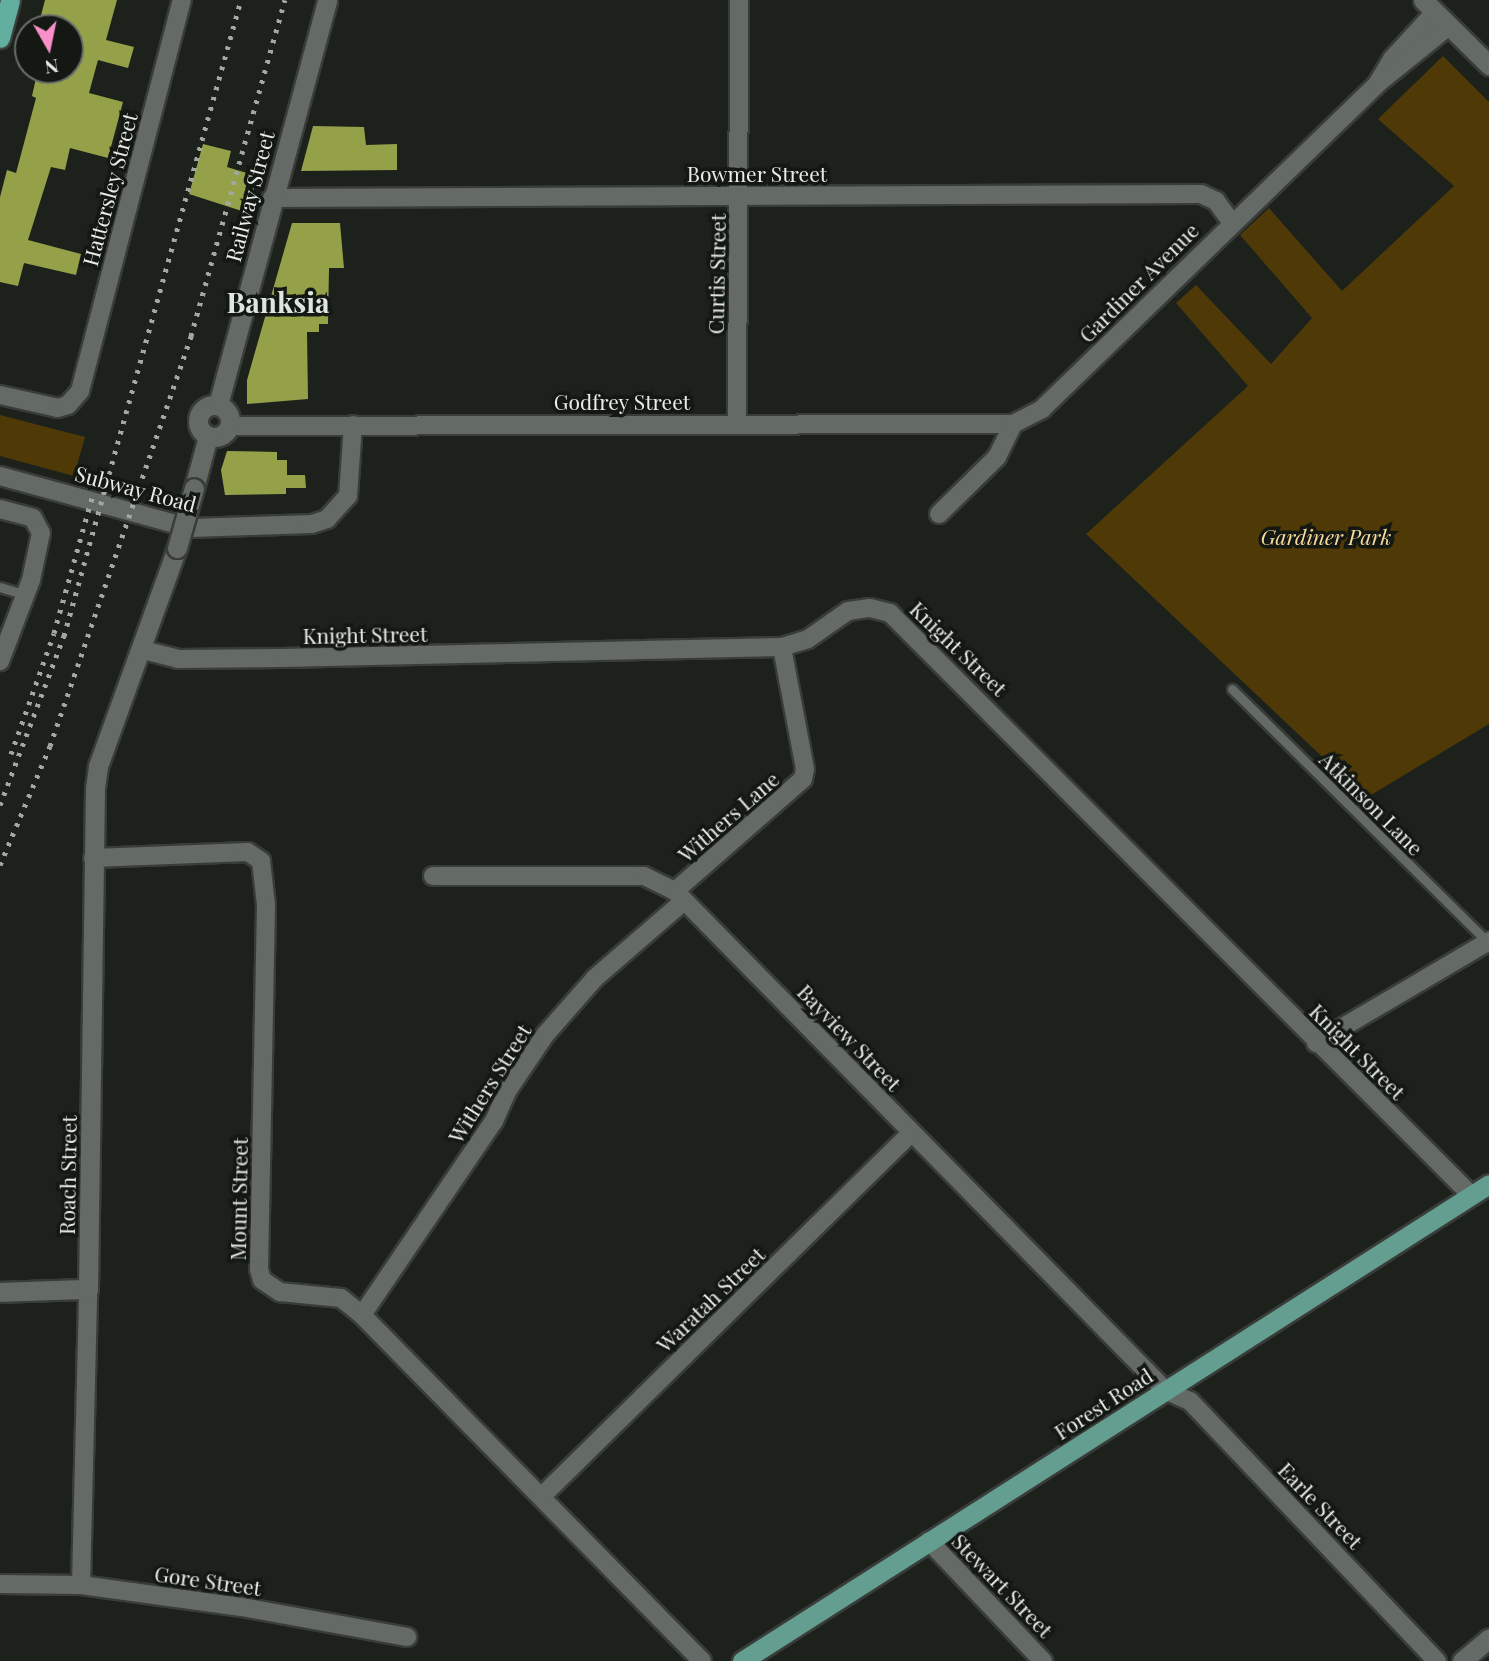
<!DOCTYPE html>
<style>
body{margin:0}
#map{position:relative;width:1489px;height:1661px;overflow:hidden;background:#1c211c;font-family:"Playfair Display",serif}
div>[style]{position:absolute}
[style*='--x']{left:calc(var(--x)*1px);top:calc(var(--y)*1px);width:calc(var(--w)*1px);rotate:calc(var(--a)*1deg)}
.green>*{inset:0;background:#4f3a07}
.building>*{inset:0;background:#95a149}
.roads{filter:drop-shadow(2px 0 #393c39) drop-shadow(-2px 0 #393c39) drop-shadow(0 2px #393c39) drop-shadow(0 -2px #393c39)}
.service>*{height:9px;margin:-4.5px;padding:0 4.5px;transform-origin:4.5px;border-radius:4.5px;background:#646a65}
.minor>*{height:18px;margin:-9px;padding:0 9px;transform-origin:9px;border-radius:9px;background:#646a65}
.tertiary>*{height:19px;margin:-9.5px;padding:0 9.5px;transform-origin:9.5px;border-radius:9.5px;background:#646a65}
.tertiary>.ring{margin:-9.5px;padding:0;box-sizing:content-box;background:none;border:19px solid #646a65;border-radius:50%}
.primary>*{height:19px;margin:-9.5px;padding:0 9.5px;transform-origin:9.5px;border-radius:9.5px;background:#639e91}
.trunk>*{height:19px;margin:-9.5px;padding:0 9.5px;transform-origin:9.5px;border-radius:9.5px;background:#62afa0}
.rail>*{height:5px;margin-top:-2.5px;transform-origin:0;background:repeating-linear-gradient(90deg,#a4a8a4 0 3.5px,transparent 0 10.5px)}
.bridges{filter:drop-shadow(2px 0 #393c39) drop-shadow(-2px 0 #393c39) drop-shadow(0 2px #393c39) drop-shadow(0 -2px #393c39)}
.tertiary-bridge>*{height:19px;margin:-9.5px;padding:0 9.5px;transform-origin:9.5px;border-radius:9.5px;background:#646a65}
span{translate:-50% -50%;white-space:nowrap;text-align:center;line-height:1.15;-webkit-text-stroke:7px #131813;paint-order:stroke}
.street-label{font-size:21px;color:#e9ece9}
.park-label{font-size:21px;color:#fadb9d;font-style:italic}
.district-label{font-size:28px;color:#dfe5df;font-weight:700}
.north{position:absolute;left:14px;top:14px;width:70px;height:70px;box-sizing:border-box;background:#131813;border:2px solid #696d69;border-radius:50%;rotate:171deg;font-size:19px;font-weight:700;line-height:28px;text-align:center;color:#e9ece9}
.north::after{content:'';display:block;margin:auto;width:24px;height:32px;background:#f98fc8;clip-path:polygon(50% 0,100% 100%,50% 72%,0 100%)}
</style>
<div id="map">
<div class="green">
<div style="clip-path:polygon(1443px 56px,1489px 102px,1489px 724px,1366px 798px,1086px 534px,1248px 386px,1176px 303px,1196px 285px,1271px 364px,1312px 318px,1240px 235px,1269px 208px,1342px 291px,1454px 186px,1378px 119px)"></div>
<div style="clip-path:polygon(0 415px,85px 437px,74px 476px,0 456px)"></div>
</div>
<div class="building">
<div style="clip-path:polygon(45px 0,117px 0,106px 40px,134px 47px,128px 68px,98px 60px,89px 93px,123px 102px,108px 158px,70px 148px,65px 170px,51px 167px,28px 240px,81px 254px,76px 275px,24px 263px,18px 286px,0 282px,0 197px,7px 170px,16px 173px,36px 98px,32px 96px,36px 78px,41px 80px,44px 70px,70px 70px,70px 28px,39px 23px)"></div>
<div style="clip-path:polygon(313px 126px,364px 127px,366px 145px,397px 144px,397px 170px,301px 171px)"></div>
<div style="clip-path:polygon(203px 144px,231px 151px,227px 167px,257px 176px,248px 213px,189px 194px)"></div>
<div style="clip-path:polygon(292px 223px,340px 223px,344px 268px,329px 268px,328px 324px,319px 324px,319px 332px,307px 332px,308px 399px,247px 404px,247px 380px)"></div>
<div style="clip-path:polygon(227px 451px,277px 452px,277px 460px,287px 460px,287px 475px,305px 475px,306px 488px,286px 488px,286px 494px,225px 495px,221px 470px)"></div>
</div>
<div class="roads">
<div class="service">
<div style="--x:0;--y:587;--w:27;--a:17"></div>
<div style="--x:1232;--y:689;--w:360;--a:44.7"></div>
</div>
<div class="minor">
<div style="--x:1379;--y:81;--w:26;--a:-59"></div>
<div style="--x:1392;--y:59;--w:64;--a:-47.5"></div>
<div style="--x:272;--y:198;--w:929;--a:-0.25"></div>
<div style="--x:1201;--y:194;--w:17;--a:25"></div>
<div style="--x:1216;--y:201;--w:26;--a:54"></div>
<div style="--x:0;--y:395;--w:59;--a:12.6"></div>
<div style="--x:58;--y:408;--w:10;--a:-17"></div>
<div style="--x:68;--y:405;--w:18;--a:-49"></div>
<div style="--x:80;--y:391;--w:404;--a:-75.4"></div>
<div style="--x:737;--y:423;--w:423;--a:-89.7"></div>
<div style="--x:230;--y:426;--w:783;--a:-0.15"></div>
<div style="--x:0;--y:476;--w:197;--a:15.3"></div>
<div style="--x:190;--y:528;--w:122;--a:-1.9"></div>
<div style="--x:312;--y:524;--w:16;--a:-18"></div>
<div style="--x:327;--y:519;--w:31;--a:-48"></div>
<div style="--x:348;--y:496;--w:71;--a:-86"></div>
<div style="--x:0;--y:509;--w:34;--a:15"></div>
<div style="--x:33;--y:518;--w:17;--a:62"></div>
<div style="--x:41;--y:533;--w:48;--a:102"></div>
<div style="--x:31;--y:580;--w:87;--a:110.9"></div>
<div style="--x:939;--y:514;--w:81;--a:-44.5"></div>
<div style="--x:997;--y:457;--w:37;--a:-64"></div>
<div style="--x:1013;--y:424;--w:33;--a:-27"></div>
<div style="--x:1042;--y:409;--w:467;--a:-44.1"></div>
<div style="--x:1377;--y:84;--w:92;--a:-38.9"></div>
<div style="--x:143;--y:650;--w:36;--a:14"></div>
<div style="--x:178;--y:659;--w:104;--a:-0.6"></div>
<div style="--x:282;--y:658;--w:500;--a:-1.26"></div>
<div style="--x:782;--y:647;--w:27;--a:-17"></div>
<div style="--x:808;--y:639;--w:49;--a:-35"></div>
<div style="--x:848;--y:611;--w:22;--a:-8"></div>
<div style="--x:870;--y:608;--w:21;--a:14"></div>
<div style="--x:890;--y:613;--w:822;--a:45.05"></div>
<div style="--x:93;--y:858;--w:155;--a:-2.2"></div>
<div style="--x:248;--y:852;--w:16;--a:35"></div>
<div style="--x:261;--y:861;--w:44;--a:83.5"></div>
<div style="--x:266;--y:905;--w:364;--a:91.1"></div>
<div style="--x:259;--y:1269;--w:11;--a:75"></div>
<div style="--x:262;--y:1280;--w:22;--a:34"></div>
<div style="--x:280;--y:1292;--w:61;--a:5.6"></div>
<div style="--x:341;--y:1298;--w:27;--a:39"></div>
<div style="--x:362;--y:1315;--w:485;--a:45.5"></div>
<div style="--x:433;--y:876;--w:211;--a:0"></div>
<div style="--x:644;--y:876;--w:34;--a:26"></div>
<div style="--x:675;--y:891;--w:699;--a:45.52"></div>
<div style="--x:1165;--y:1390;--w:27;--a:24"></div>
<div style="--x:1190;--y:1401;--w:359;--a:46.5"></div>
<div style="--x:675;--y:891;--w:170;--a:-41.2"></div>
<div style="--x:803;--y:779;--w:10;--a:-79"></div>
<div style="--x:805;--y:769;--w:124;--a:-100.7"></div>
<div style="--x:1316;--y:1043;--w:201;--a:-30.5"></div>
<div style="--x:362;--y:1315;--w:235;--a:-55.8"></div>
<div style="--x:494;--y:1121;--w:34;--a:-66"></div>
<div style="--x:508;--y:1090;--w:66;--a:-56.1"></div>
<div style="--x:545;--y:1035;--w:76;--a:-48.7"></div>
<div style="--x:595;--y:978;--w:118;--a:-40.9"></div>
<div style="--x:541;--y:1497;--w:519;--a:-44.53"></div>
<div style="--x:929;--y:1541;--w:166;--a:46.5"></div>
<div style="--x:0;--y:1584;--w:81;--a:0.7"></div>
<div style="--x:81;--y:1585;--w:162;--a:7.8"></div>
<div style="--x:242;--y:1607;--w:168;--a:10.3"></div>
<div style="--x:81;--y:1585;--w:296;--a:-88.6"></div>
</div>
<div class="tertiary">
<div style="--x:1423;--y:0;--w:93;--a:44.6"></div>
<div class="ring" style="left:198px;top:405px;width:13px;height:13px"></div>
<div style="--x:218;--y:405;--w:419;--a:-74.9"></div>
<div style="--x:194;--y:488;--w:54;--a:-74.9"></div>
<div style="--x:0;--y:1292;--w:88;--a:-2"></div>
<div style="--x:88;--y:1289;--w:501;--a:-89.2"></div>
<div style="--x:95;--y:788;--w:22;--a:-82"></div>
<div style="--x:98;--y:766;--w:232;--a:-70.1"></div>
<div style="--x:1462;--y:1661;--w:35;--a:-40"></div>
</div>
<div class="primary">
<div style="--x:742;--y:1661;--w:886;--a:-32.56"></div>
</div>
<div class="trunk">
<div style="--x:0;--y:38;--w:39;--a:-75"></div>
</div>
</div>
<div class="rail">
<div style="--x:11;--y:754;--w:128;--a:-70.4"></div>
<div style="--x:54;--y:633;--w:144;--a:-74.3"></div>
<div style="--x:0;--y:805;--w:181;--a:-69.3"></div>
<div style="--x:64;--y:636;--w:660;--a:-74.45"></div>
<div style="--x:0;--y:865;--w:129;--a:-67.2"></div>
<div style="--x:50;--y:746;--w:434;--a:-71"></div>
<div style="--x:191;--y:336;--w:349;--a:-74.4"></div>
</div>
<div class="bridges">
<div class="tertiary-bridge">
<div style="--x:177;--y:548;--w:62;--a:-74.2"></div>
</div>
</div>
<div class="street-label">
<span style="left:757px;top:173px">Bowmer Street</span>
<span style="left:109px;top:189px;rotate:-75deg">Hattersley Street</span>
<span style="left:249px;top:196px;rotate:-75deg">Railway Street</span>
<span style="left:716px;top:274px;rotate:-89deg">Curtis Street</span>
<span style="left:1138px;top:282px;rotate:-45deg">Gardiner Avenue</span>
<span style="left:622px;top:401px">Godfrey Street</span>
<span style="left:136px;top:488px;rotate:15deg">Subway Road</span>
<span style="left:365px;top:634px;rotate:-1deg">Knight Street</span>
<span style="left:959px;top:648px;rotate:44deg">Knight Street</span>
<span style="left:1372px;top:803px;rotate:45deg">Atkinson Lane</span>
<span style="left:728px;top:816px;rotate:-41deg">Withers Lane</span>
<span style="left:850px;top:1037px;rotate:46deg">Bayview Street</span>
<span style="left:1358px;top:1051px;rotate:45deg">Knight Street</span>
<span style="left:489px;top:1083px;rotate:-58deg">Withers Street</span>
<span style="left:67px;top:1175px;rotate:-89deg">Roach Street</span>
<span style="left:238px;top:1199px;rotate:-89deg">Mount Street</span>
<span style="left:710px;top:1299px;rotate:-44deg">Waratah Street</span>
<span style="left:1103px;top:1403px;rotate:-33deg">Forest Road</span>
<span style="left:1321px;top:1505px;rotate:46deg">Earle Street</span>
<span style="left:208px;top:1580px;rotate:8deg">Gore Street</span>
<span style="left:1003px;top:1585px;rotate:46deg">Stewart Street</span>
</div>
<div class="park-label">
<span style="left:1326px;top:536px">Gardiner Park</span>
</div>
<div class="district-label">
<span style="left:278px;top:302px">Banksia</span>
</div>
<div class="north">N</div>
</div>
